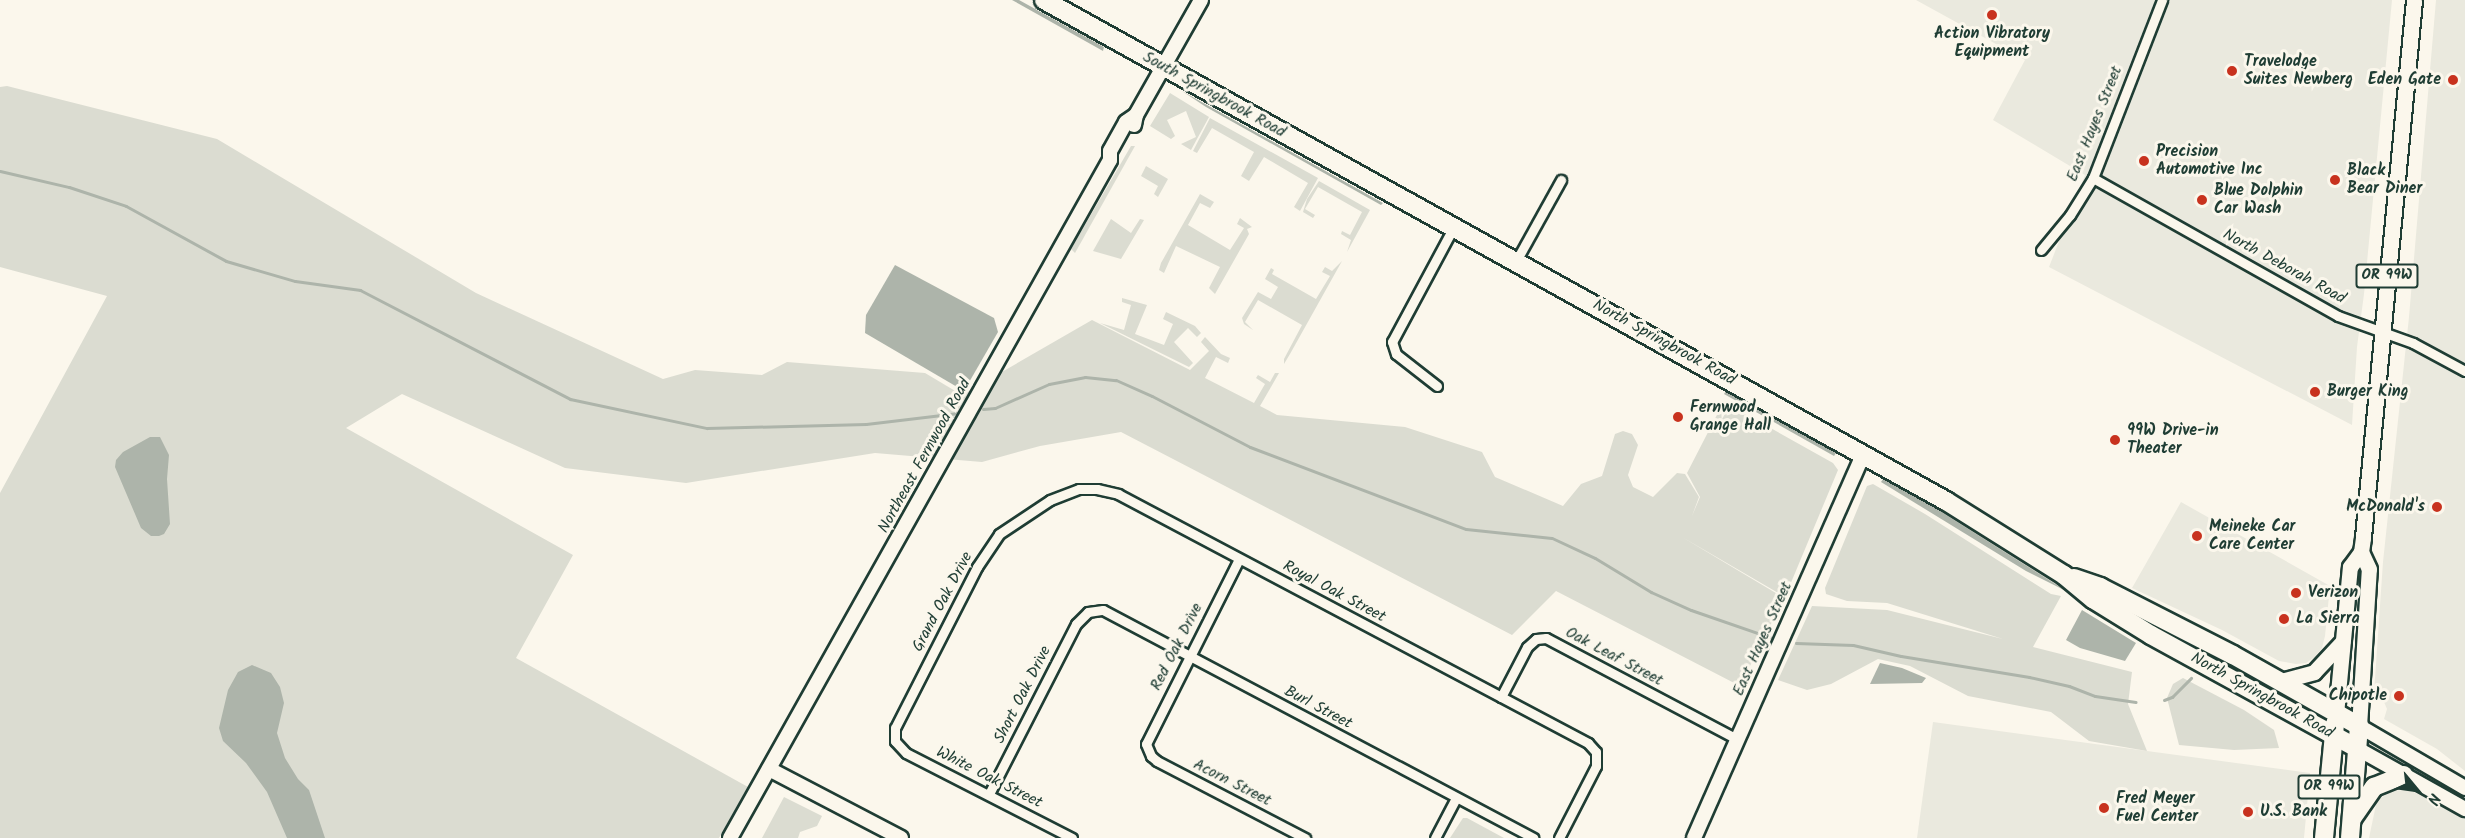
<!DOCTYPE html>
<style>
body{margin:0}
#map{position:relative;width:2465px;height:838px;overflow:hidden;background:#fbf7ec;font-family:Kalam,sans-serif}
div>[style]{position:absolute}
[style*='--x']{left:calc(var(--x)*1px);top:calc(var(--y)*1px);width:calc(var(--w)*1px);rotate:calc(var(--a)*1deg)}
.built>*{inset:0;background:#eae9de}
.green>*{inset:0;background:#dbdcd1}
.water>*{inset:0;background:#adb4aa}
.stream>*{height:3px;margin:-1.5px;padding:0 1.5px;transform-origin:1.5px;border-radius:1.5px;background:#adb4aa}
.roads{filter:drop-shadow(2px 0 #1f3d34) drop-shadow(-2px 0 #1f3d34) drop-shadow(0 2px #1f3d34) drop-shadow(0 -2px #1f3d34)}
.street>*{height:9px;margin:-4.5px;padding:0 4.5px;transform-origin:4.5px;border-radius:4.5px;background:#fbf7ec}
.secondary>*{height:14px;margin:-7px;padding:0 7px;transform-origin:7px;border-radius:7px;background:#fbf7ec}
.primary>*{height:15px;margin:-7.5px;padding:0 7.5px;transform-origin:7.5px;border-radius:7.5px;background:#fbf7ec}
.highway>*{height:18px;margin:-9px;padding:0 9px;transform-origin:9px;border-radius:9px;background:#fbf7ec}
.dots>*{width:16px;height:16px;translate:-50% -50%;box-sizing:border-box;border:3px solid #fbf7ec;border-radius:50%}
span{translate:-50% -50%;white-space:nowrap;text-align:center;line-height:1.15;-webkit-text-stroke:6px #fbf7ec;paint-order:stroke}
.shield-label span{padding:2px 4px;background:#fbf7ec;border:2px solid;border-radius:4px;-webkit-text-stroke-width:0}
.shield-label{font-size:15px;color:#1f3d34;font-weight:700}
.poi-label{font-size:16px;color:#1f3d34;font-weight:700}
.left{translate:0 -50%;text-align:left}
.right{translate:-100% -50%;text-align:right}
.street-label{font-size:16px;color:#1f3d34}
.north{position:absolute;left:2387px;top:760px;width:60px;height:60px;-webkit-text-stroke:4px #fbf7ec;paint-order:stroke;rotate:119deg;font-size:16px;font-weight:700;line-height:24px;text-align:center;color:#1f3d34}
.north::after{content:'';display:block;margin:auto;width:21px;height:27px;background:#1f3d34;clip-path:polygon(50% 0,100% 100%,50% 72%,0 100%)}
</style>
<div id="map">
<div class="built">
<div style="clip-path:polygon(1916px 0,2392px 0,2364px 294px,2357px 347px,2352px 425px,2049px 267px,2085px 175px,1993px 120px,2025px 60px)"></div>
<div style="clip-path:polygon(2436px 0,2465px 0,2465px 771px,2437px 749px,2384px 719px,2387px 709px,2384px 702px,2374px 693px,2383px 562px,2409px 317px)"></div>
<div style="clip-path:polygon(2181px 502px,2330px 586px,2325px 636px,2322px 648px,2315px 657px,2306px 663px,2296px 664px,2279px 661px,2222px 630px,2132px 588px)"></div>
<div style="clip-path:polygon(1933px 722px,2310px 773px,2304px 838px,1917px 838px)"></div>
<div style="clip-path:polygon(2394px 790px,2412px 791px,2465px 818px,2465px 838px,2369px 838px,2377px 800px)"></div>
</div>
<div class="green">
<div style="clip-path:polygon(7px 86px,217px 139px,476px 293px,663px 379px,695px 370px,762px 375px,787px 362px,925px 373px,962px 395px,1092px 320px,1190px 370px,1209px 351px,1201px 342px,1205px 337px,1221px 354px,1230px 358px,1228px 363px,1216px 357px,1205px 378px,1254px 403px,1265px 384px,1256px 378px,1258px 375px,1270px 382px,1275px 373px,1279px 373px,1260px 406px,1277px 415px,1405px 427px,1482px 452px,1495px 477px,1563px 506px,1581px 484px,1602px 476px,1615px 434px,1623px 431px,1632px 434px,1638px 445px,1628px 475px,1633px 487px,1653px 497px,1677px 473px,1685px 474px,1699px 497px,1692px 516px,1700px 497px,1687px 473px,1721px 407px,1726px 403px,1833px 463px,1838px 470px,1785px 597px,1682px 537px,1784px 598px,1740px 686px,1556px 591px,1512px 635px,1121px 432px,1040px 446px,982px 462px,875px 453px,686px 483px,565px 468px,402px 394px,346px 428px,573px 555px,516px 658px,748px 787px,719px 838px,0 838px,0 493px,107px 296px,0 267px,0 87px)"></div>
<div style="clip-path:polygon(1170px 93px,1209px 117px,1191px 150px,1181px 144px,1196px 137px,1186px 111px,1167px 120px,1175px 136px,1171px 139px,1150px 126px)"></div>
<div style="clip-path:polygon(1210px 118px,1318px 178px,1300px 211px,1294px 207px,1308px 183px,1264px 157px,1249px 181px,1241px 176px,1254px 152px,1212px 128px,1197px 153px,1193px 151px)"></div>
<div style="clip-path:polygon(1131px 146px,1135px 146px,1075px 253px,1071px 249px)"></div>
<div style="clip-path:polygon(1146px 166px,1168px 179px,1158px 197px,1154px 194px,1158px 186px,1141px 176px)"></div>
<div style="clip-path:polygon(1319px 181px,1370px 210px,1347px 252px,1351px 240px,1341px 234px,1342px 231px,1350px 235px,1362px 212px,1318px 187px,1305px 209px,1315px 215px,1313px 218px,1303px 212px,1307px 199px)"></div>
<div style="clip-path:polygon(1200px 194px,1214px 202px,1210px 208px,1200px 203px,1188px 225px,1230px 250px,1244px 228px,1237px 224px,1240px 218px,1252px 227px,1247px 229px,1249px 234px,1215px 294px,1209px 288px,1220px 267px,1176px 246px,1164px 273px,1159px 270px,1161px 263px)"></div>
<div style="clip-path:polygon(1111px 219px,1131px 233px,1140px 219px,1144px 220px,1121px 259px,1093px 251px)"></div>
<div style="clip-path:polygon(1342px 261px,1290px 354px,1284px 364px,1284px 359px,1302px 325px,1258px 300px,1245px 322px,1253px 330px,1244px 324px,1242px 318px,1258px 292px,1271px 299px,1278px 287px,1265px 279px,1271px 268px,1274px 270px,1272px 274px,1316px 299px,1330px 276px,1322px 272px,1325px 267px,1332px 271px)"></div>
<div style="clip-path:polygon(1122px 298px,1147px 305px,1135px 334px,1164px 345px,1173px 324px,1163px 319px,1166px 312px,1195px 326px,1201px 333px,1197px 337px,1188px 328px,1174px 342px,1193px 363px,1189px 367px,1100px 323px,1124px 330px,1131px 305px,1122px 302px)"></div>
<div style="clip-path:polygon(1873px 484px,1925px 514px,2051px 594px,2061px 596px,2033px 647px,2132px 672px,2128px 704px,2147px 751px,2089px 741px,2051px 712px,1968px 696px,1910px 666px,1878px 659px,1831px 684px,1807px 690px,1778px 680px,1812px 606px,1887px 610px,2003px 639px,1887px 603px,1847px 601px,1826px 594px,1825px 588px,1867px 486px)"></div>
<div style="clip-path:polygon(2183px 678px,2244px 710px,2274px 730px,2279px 748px,2234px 750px,2179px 745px,2167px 698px,2173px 684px)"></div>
<div style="clip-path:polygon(784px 797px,822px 816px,817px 826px,800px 832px,798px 838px,762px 838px)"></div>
<div style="clip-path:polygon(1463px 818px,1467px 818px,1504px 838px,1450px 838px)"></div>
</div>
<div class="water">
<div style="clip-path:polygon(1012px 0,1019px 0,1104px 47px,1103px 51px)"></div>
<div style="clip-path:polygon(1182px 91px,1383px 203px,1381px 205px,1206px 107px)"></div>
<div style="clip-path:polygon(895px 265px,994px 318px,998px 332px,964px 391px,865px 333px,866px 315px)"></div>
<div style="clip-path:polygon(1726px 391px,1836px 453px,1834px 456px,1724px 394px)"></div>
<div style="clip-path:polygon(150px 437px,160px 437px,169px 455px,167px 479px,170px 524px,164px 534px,159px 536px,151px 536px,141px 528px,115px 467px,116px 460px,123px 452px)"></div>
<div style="clip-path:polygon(1883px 479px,1924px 501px,2068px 592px,2026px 571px,1881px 482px)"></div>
<div style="clip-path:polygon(2082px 610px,2136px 643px,2125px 661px,2080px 648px,2066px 640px)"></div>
<div style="clip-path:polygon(1880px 663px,1902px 668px,1926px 678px,1922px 683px,1870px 684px)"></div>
<div style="clip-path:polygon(252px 665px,271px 673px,280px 687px,284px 703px,277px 733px,285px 758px,298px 779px,309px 790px,325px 838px,287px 838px,267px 792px,246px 763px,223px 741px,219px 728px,228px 690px,238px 672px)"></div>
</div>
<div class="stream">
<div style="--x:0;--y:171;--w:71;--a:13.1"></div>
<div style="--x:69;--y:187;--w:60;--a:18.4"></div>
<div style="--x:126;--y:206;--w:114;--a:28.8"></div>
<div style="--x:226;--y:261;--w:72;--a:16.2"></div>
<div style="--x:295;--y:281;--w:66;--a:7.9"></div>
<div style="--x:360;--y:290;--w:237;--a:27.4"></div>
<div style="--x:570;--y:399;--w:140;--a:12"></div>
<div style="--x:707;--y:428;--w:159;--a:-1.4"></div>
<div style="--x:866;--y:424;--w:93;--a:-6.8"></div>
<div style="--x:983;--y:409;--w:12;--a:-5"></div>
<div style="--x:995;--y:408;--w:59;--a:-24"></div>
<div style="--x:1049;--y:384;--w:37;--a:-11"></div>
<div style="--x:1085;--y:377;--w:31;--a:6"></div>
<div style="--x:1116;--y:380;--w:39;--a:24"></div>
<div style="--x:1152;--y:396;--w:110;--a:27.5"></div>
<div style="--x:1250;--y:447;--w:231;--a:20.8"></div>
<div style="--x:1466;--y:529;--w:86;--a:6"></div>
<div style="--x:1552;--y:538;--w:47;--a:24.9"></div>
<div style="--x:1595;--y:558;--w:66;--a:31.3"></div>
<div style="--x:1651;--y:592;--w:44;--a:24.2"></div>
<div style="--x:1691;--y:610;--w:86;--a:19.1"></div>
<div style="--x:1796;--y:643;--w:57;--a:2"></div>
<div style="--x:1853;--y:645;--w:49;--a:12.9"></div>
<div style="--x:1901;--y:656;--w:130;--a:9.3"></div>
<div style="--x:2029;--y:677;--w:41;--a:12.7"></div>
<div style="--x:2069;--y:686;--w:28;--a:21"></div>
<div style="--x:2095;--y:696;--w:41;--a:8.3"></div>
<div style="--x:2164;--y:700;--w:9;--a:-21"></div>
<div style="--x:2172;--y:697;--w:27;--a:-45"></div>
</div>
<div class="roads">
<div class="street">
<div style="--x:2093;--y:178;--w:281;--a:29.4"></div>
<div style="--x:2338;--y:316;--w:80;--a:19.8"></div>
<div style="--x:2413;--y:343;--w:59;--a:28.3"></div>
<div style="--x:2041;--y:250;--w:45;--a:-50.4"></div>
<div style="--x:2070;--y:215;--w:44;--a:-58.1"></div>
<div style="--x:2093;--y:178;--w:191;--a:-68.8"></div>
<div style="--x:1515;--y:263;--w:95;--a:-61"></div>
<div style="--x:1437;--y:386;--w:52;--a:-142"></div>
<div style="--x:1396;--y:354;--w:13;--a:-108"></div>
<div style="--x:1392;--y:342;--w:129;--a:-61.8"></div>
<div style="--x:1239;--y:559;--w:207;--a:116.7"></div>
<div style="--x:1146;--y:744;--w:13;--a:67"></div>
<div style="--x:1151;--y:756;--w:8;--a:40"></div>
<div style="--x:1157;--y:761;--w:167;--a:27.5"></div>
<div style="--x:1501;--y:697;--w:56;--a:-62.5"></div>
<div style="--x:1527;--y:647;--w:12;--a:-42"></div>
<div style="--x:1536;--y:639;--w:10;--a:-6"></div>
<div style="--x:1546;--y:638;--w:216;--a:27.9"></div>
<div style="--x:989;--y:794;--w:191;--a:-62.9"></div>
<div style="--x:1076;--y:624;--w:17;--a:-45"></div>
<div style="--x:1088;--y:612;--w:15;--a:-8"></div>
<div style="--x:1103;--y:610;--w:487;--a:27.9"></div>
<div style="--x:1072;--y:838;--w:186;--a:-152.9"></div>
<div style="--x:906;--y:753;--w:16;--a:-133"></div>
<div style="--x:895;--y:741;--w:13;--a:-90"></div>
<div style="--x:895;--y:728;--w:181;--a:-63"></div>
<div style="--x:977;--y:567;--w:40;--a:-56"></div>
<div style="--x:999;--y:534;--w:61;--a:-33.7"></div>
<div style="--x:1050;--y:500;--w:31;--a:-21"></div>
<div style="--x:1079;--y:489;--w:18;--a:0"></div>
<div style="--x:1097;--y:489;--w:22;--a:13"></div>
<div style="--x:1118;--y:494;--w:532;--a:27.91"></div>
<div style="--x:1588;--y:743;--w:12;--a:48"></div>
<div style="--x:1596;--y:752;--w:14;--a:90"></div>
<div style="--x:1596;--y:766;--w:81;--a:117.2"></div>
<div style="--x:1435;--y:838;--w:45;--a:-62.3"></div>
</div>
<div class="secondary">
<div style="--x:1134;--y:125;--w:10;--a:-79"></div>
<div style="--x:1136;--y:115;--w:132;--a:-60.5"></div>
<div style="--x:2359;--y:726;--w:123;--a:30.3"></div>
<div style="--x:2358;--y:749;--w:123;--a:29.3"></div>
<div style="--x:769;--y:769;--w:149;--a:27.6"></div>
<div style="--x:730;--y:838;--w:777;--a:-60.73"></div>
<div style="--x:1110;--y:160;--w:9;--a:-90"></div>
<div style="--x:1110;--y:151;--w:33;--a:-61"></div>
<div style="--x:1126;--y:122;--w:12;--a:-35"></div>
<div style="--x:1694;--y:838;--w:420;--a:-66.2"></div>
</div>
<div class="primary">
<div style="--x:2281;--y:681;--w:34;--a:-15"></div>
<div style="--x:2314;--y:672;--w:42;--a:-46.9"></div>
<div style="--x:2336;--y:714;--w:148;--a:-84.6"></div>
<div style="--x:2350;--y:567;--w:19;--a:-54"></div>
<div style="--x:2359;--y:726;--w:157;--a:-86.4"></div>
<div style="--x:2369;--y:569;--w:19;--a:-115"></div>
<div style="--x:2361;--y:552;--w:15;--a:-82"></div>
<div style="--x:2363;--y:537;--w:539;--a:-84.57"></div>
</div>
<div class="highway">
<div style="--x:1044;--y:0;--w:1032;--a:29.05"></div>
<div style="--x:1946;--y:501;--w:139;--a:32.1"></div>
<div style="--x:2064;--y:575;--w:38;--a:40"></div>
<div style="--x:2093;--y:599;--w:68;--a:31.8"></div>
<div style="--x:2151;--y:635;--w:236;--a:28.8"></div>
<div style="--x:2074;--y:578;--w:28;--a:19"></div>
<div style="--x:2100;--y:587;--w:149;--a:27.1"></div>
<div style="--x:2233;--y:655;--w:145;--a:29.4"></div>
<div style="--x:2359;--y:726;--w:112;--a:94.6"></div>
<div style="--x:2353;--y:817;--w:37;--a:-55"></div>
<div style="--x:2374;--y:787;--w:32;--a:-22"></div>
<div style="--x:2324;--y:838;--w:115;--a:-84.5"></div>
</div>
</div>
<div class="dots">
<div style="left:1992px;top:15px;background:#c8321e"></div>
<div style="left:2232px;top:71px;background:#c8321e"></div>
<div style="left:2453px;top:80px;background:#c8321e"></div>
<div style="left:2144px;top:161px;background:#c8321e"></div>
<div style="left:2335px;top:180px;background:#c8321e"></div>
<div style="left:2202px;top:200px;background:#c8321e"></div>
<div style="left:2315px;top:392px;background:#c8321e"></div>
<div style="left:1678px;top:417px;background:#c8321e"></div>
<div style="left:2115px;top:440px;background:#c8321e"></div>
<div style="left:2437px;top:507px;background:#c8321e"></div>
<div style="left:2197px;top:536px;background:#c8321e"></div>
<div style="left:2296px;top:593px;background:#c8321e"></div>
<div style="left:2284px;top:619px;background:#c8321e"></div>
<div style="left:2399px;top:696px;background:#c8321e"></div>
<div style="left:2104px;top:808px;background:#c8321e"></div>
<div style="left:2248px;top:812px;background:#c8321e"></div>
</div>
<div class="shield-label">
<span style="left:2387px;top:276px">OR 99W</span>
<span style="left:2329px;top:787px">OR 99W</span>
</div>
<div class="poi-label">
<span style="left:1992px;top:43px">Action Vibratory<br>Equipment</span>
<span class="left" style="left:2244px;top:71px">Travelodge<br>Suites Newberg</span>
<span class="right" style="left:2441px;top:80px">Eden Gate</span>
<span class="left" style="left:2156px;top:161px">Precision<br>Automotive Inc</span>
<span class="left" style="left:2347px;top:180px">Black<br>Bear Diner</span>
<span class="left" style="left:2214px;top:200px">Blue Dolphin<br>Car Wash</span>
<span class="left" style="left:2327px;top:392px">Burger King</span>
<span class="left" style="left:1690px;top:417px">Fernwood<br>Grange Hall</span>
<span class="left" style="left:2127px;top:440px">99W Drive-in<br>Theater</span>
<span class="right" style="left:2425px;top:507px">McDonald's</span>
<span class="left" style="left:2209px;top:536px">Meineke Car<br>Care Center</span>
<span class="left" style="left:2308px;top:593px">Verizon</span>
<span class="left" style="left:2296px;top:619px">La Sierra</span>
<span class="right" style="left:2387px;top:696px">Chipotle</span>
<span class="left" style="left:2116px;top:808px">Fred Meyer<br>Fuel Center</span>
<span class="left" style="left:2260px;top:812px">U.S. Bank</span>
</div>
<div class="street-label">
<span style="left:1214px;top:95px;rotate:29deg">South Springbrook Road</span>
<span style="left:2095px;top:124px;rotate:-68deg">East Hayes Street</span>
<span style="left:2284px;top:267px;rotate:29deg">North Deborah Road</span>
<span style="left:1664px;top:343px;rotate:29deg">North Springbrook Road</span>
<span style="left:925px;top:456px;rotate:-61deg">Northeast Fernwood Road</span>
<span style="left:1334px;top:592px;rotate:28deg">Royal Oak Street</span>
<span style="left:943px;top:602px;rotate:-62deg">Grand Oak Drive</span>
<span style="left:1763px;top:639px;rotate:-66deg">East Hayes Street</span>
<span style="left:1177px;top:647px;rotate:-63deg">Red Oak Drive</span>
<span style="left:1614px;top:657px;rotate:28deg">Oak Leaf Street</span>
<span style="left:1023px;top:695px;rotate:-63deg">Short Oak Drive</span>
<span style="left:2262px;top:696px;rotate:29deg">North Springbrook Road</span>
<span style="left:1318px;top:708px;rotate:28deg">Burl Street</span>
<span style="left:989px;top:778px;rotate:27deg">White Oak Street</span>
<span style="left:1232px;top:783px;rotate:27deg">Acorn Street</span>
</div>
<div class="north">N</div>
</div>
